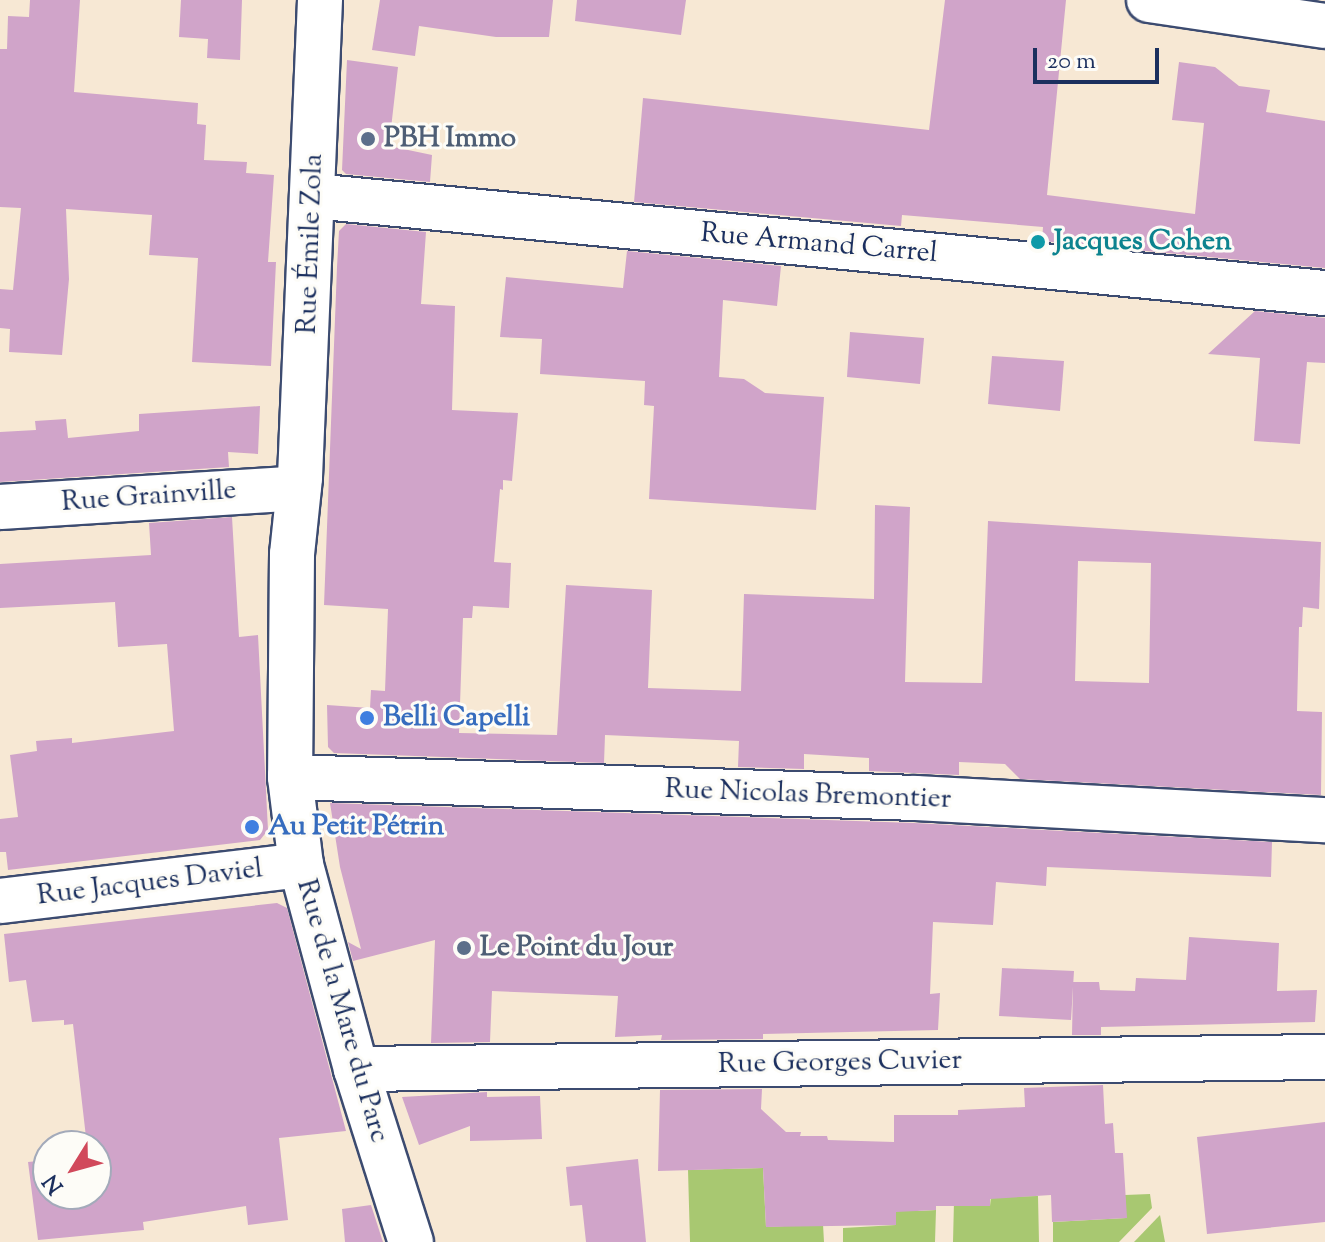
<!DOCTYPE html>
<meta charset="utf-8">
<style>
body{margin:0}
#map{position:relative;width:1325px;height:1242px;overflow:hidden;background:#f7e8d4;font-family:"Sorts Mill Goudy",serif}
div>[style]{position:absolute}
[style*='--x']{left:calc(var(--x)*1px);top:calc(var(--y)*1px);width:calc(var(--w)*1px);rotate:calc(var(--a)*1deg)}
.green>*{inset:0;background:#a8c871}
.building>*{inset:0;background:#d0a4c9}
.roads{filter:drop-shadow(2px 0 #3c4b70) drop-shadow(-2px 0 #3c4b70) drop-shadow(0 2px #3c4b70) drop-shadow(0 -2px #3c4b70)}
.minor>*{height:44px;margin:-22px;padding:0 22px;transform-origin:22px;border-radius:22px;background:#fff}
.dots>*{width:22px;height:22px;translate:-50% -50%;box-sizing:border-box;border:4px solid #fdfcf7;border-radius:50%}
span{translate:-50% -50%;white-space:nowrap;text-align:center;line-height:1.15;-webkit-text-stroke:6px #fdfcf7;paint-order:stroke}
.service-label{font-size:28px;color:#4e5e75;font-weight:700}
.left{translate:0 -50%;text-align:left}
.culture-label{font-size:28px;color:#0d838f;font-weight:700}
.street-label{font-size:28px;color:#1b2f5e}
.shop-label{font-size:28px;color:#366cbe;font-weight:700}
.north{position:absolute;left:32px;top:1130px;width:80px;height:80px;box-sizing:border-box;background:#fdfcf7;border:2px solid #a3aaba;border-radius:50%;rotate:233deg;font-size:22px;font-weight:700;line-height:32px;text-align:center;color:#1b2f5e}
.north::after{content:'';display:block;margin:auto;width:28px;height:36px;background:#d1495b;clip-path:polygon(50% 0,100% 100%,50% 72%,0 100%)}
.scale{position:absolute;left:1033px;top:48px;width:126px;height:36px;box-sizing:border-box;border:4px solid #1b2f5e;border-top:0;padding-left:10px;font-size:24px;line-height:28px;white-space:nowrap;color:#1b2f5e;-webkit-text-stroke:6px #fdfcf7;paint-order:stroke}
</style>
<div id="map">
<div class="green">
<div style="clip-path:polygon(763px 1168px,766px 1227px,823px 1224px,824px 1242px,690px 1242px,688px 1170px)"></div>
<div style="clip-path:polygon(1150px 1194px,1152px 1208px,1119px 1242px,1053px 1242px,1053px 1222px,1126px 1218px,1125px 1195px)"></div>
<div style="clip-path:polygon(1038px 1196px,1039px 1242px,953px 1242px,954px 1201px,963px 1206px,990px 1206px,991px 1197px)"></div>
<div style="clip-path:polygon(895px 1203px,919px 1211px,936px 1210px,935px 1242px,843px 1242px,843px 1228px,896px 1225px)"></div>
<div style="clip-path:polygon(1160px 1215px,1165px 1242px,1134px 1242px)"></div>
</div>
<div class="building">
<div style="clip-path:polygon(30px 0,80px 0,74px 92px,198px 103px,197px 124px,206px 125px,204px 160px,247px 162px,246px 173px,274px 175px,268px 262px,276px 262px,271px 366px,192px 362px,198px 258px,149px 255px,152px 215px,66px 209px,69px 279px,62px 355px,9px 352px,10px 329px,0 328px,0 289px,13px 290px,21px 208px,0 207px,0 49px,7px 49px,8px 16px,29px 17px)"></div>
<div style="clip-path:polygon(181px 0,242px 0,240px 60px,207px 58px,208px 39px,179px 37px)"></div>
<div style="clip-path:polygon(380px 0,553px 0,549px 37px,496px 37px,419px 26px,415px 56px,372px 50px)"></div>
<div style="clip-path:polygon(577px 0,686px 0,681px 35px,575px 21px)"></div>
<div style="clip-path:polygon(945px 0,1066px 0,1047px 195px,1195px 214px,1204px 123px,1172px 120px,1179px 62px,1215px 67px,1239px 86px,1270px 90px,1266px 112px,1325px 121px,1325px 268px,1042px 241px,1043px 227px,902px 215px,901px 226px,634px 202px,643px 98px,929px 130px)"></div>
<div style="clip-path:polygon(347px 60px,398px 67px,389px 146px,432px 155px,430px 182px,346px 174px,342px 170px)"></div>
<div style="clip-path:polygon(evenodd,346px 224px,426px 232px,421px 304px,455px 306px,452px 410px,518px 413px,512px 481px,503px 480px,503px 490px,500px 489px,494px 562px,511px 563px,509px 608px,473px 606px,472px 618px,463px 618px,459px 733px,557px 735px,566px 585px,652px 590px,648px 688px,741px 691px,744px 594px,874px 599px,875px 505px,910px 507px,905px 682px,982px 683px,988px 521px,1321px 542px,1319px 609px,1303px 607px,1302px 627px,1299px 627px,1297px 711px,1322px 712px,1321px 795px,1020px 779px,1005px 764px,959px 762px,959px 775px,869px 771px,869px 758px,804px 754px,804px 769px,738px 767px,739px 741px,605px 735px,604px 763px,334px 753px,328px 747px,327px 705px,370px 708px,371px 690px,385px 691px,388px 609px,324px 605px,337px 267px,339px 231px,346px 224px,1078px 561px,1151px 563px,1149px 683px,1075px 681px,1078px 561px)"></div>
<div style="clip-path:polygon(627px 251px,781px 266px,777px 306px,723px 300px,719px 377px,744px 379px,765px 393px,824px 397px,816px 510px,649px 499px,654px 406px,644px 405px,645px 381px,540px 374px,542px 339px,500px 337px,506px 277px,623px 288px)"></div>
<div style="clip-path:polygon(1255px 311px,1325px 318px,1325px 363px,1307px 362px,1300px 444px,1254px 441px,1260px 358px,1208px 354px)"></div>
<div style="clip-path:polygon(850px 332px,924px 338px,920px 384px,847px 377px)"></div>
<div style="clip-path:polygon(992px 356px,1064px 361px,1060px 411px,988px 404px)"></div>
<div style="clip-path:polygon(260px 406px,258px 454px,228px 452px,229px 467px,0 482px,0 432px,36px 430px,35px 421px,66px 419px,68px 438px,139px 431px,139px 414px)"></div>
<div style="clip-path:polygon(232px 517px,239px 637px,258px 635px,268px 830px,260px 840px,8px 870px,6px 852px,0 852px,0 819px,18px 817px,10px 755px,37px 751px,36px 741px,72px 738px,72px 743px,174px 731px,167px 644px,118px 647px,115px 602px,0 608px,0 564px,151px 555px,149px 523px)"></div>
<div style="clip-path:polygon(330px 803px,914px 823px,1272px 842px,1271px 877px,1047px 867px,1046px 886px,996px 882px,993px 925px,933px 922px,930px 994px,940px 993px,938px 1030px,763px 1034px,763px 1039px,661px 1040px,662px 1035px,615px 1037px,618px 996px,492px 991px,490px 1042px,431px 1043px,435px 940px,353px 961px,348px 942px,361px 949px,340px 867px)"></div>
<div style="clip-path:polygon(277px 903px,287px 908px,346px 1131px,279px 1138px,288px 1220px,248px 1225px,246px 1206px,143px 1222px,144px 1230px,38px 1240px,28px 1162px,48px 1160px,48px 1194px,96px 1194px,96px 1146px,87px 1146px,73px 1024px,64px 1025px,64px 1020px,32px 1022px,26px 980px,9px 982px,4px 934px)"></div>
<div style="clip-path:polygon(1189px 937px,1279px 943px,1277px 991px,1317px 990px,1315px 1022px,1101px 1027px,1101px 1035px,1072px 1035px,1073px 982px,1099px 982px,1100px 990px,1135px 991px,1136px 978px,1186px 980px)"></div>
<div style="clip-path:polygon(1002px 968px,1074px 971px,1071px 1020px,999px 1016px)"></div>
<div style="clip-path:polygon(1103px 1085px,1105px 1124px,1113px 1123px,1115px 1153px,1123px 1153px,1127px 1218px,1052px 1222px,1051px 1195px,990px 1199px,990px 1206px,936px 1206px,936px 1210px,896px 1212px,896px 1225px,766px 1227px,763px 1168px,658px 1171px,660px 1090px,762px 1089px,761px 1109px,786px 1132px,801px 1132px,800px 1136px,827px 1136px,828px 1140px,894px 1142px,894px 1115px,958px 1115px,958px 1110px,1025px 1107px,1024px 1088px)"></div>
<div style="clip-path:polygon(487px 1092px,487px 1097px,540px 1096px,542px 1139px,470px 1141px,470px 1126px,419px 1145px,402px 1097px)"></div>
<div style="clip-path:polygon(1325px 1122px,1325px 1222px,1207px 1234px,1197px 1137px)"></div>
<div style="clip-path:polygon(638px 1159px,646px 1242px,586px 1242px,582px 1205px,570px 1206px,566px 1167px)"></div>
<div style="clip-path:polygon(371px 1205px,383px 1242px,345px 1242px,342px 1209px)"></div>
</div>
<div class="roads">
<div class="minor">
<div style="--x:320;--y:0;--w:478;--a:92.4"></div>
<div style="--x:300;--y:478;--w:76;--a:96"></div>
<div style="--x:292;--y:554;--w:223;--a:90.5"></div>
<div style="--x:290;--y:777;--w:89;--a:82.9"></div>
<div style="--x:301;--y:865;--w:211;--a:74.9"></div>
<div style="--x:356;--y:1069;--w:182;--a:72.4"></div>
<div style="--x:1149;--y:0;--w:178;--a:8.4"></div>
<div style="--x:313;--y:196;--w:1017;--a:5.48"></div>
<div style="--x:0;--y:507;--w:299;--a:-3.6"></div>
<div style="--x:290;--y:777;--w:625;--a:1.92"></div>
<div style="--x:915;--y:798;--w:411;--a:3.1"></div>
<div style="--x:0;--y:901;--w:303;--a:-6.8"></div>
<div style="--x:356;--y:1069;--w:969;--a:-0.71"></div>
</div>
</div>
<div class="dots">
<div style="left:368px;top:139px;background:#5c6f8a"></div>
<div style="left:1038px;top:242px;background:#0f9aa8"></div>
<div style="left:367px;top:718px;background:#3f7fe0"></div>
<div style="left:252px;top:827px;background:#3f7fe0"></div>
<div style="left:464px;top:948px;background:#5c6f8a"></div>
</div>
<div class="service-label">
<span class="left" style="left:384px;top:139px">PBH Immo</span>
<span class="left" style="left:480px;top:948px">Le Point du Jour</span>
</div>
<div class="culture-label">
<span class="left" style="left:1054px;top:242px">Jacques Cohen</span>
</div>
<div class="street-label">
<span style="left:311px;top:244px;rotate:-88deg">Rue Émile Zola</span>
<span style="left:819px;top:244px;rotate:5deg">Rue Armand Carrel</span>
<span style="left:149px;top:497px;rotate:-4deg">Rue Grainville</span>
<span style="left:808px;top:795px;rotate:2deg">Rue Nicolas Bremontier</span>
<span style="left:150px;top:883px;rotate:-7deg">Rue Jacques Daviel</span>
<span style="left:342px;top:1011px;rotate:74deg">Rue de la Mare du Parc</span>
<span style="left:840px;top:1063px;rotate:-1deg">Rue Georges Cuvier</span>
</div>
<div class="shop-label">
<span class="left" style="left:383px;top:718px">Belli Capelli</span>
<span class="left" style="left:268px;top:827px">Au Petit Pétrin</span>
</div>
<div class="north">N</div>
<div class="scale">20 m</div>
</div>
